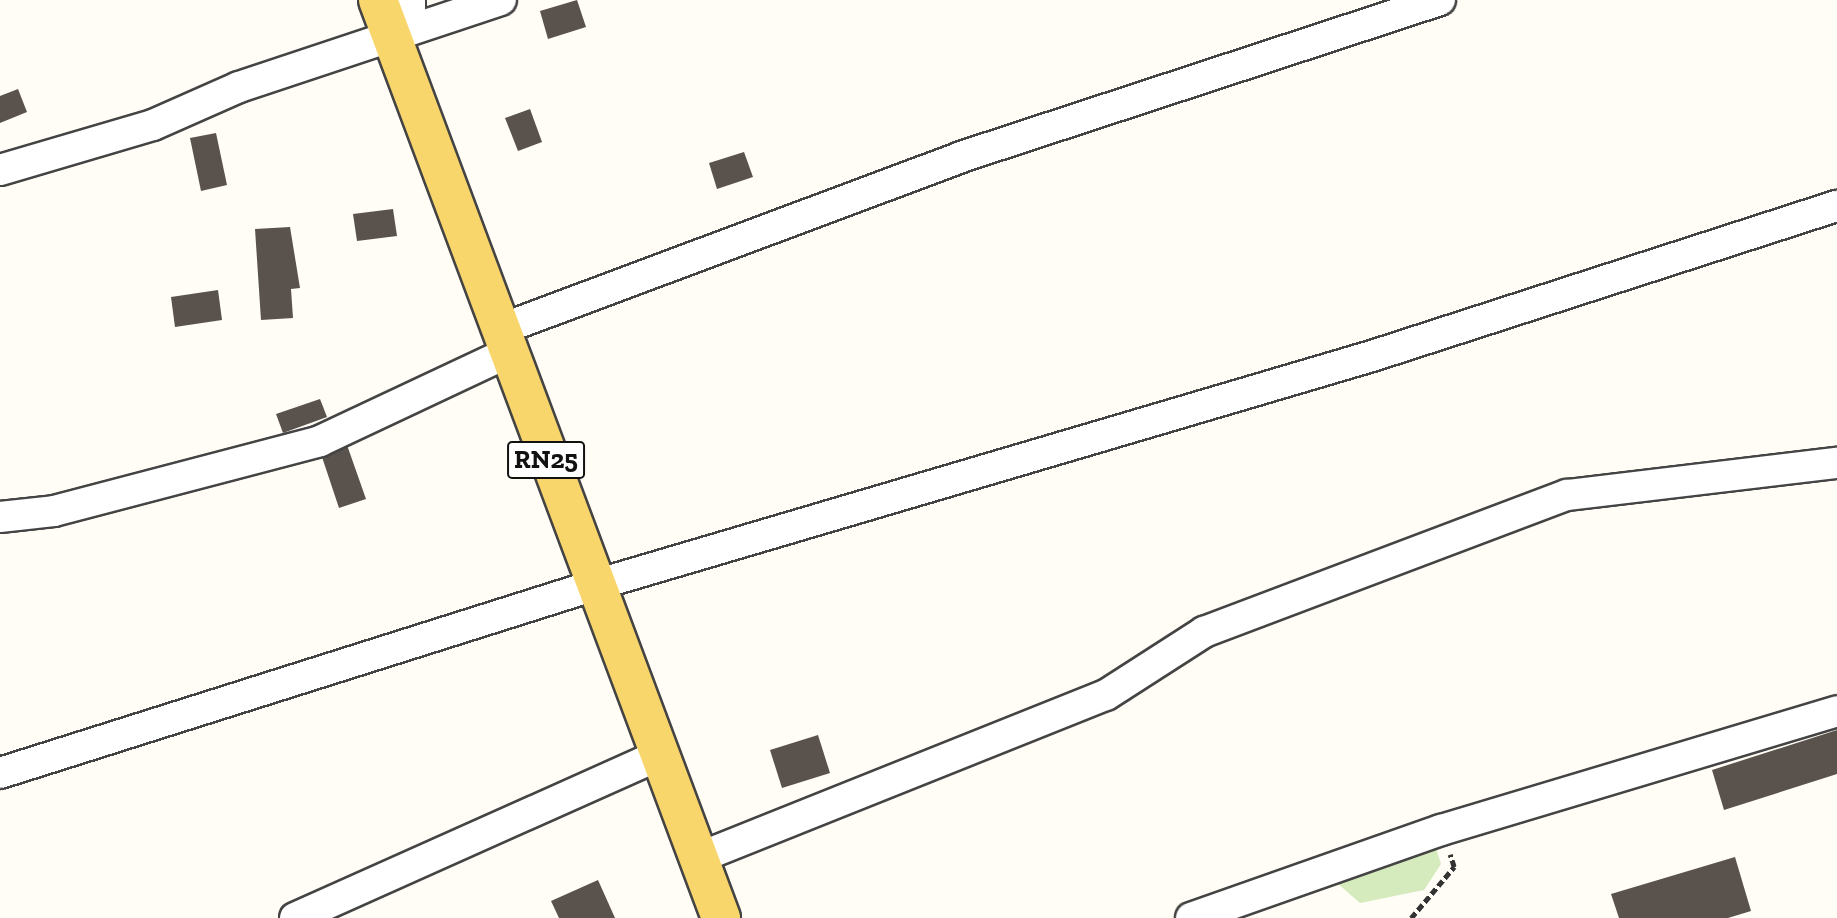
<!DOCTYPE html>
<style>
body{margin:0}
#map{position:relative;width:1837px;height:918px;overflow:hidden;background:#fffdf5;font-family:"Zilla Slab",serif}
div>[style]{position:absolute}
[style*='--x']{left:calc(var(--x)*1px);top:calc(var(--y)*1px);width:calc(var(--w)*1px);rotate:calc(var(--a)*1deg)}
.green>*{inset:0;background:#d5ebbd}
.building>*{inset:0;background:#5a524d}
.path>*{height:4.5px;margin-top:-2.25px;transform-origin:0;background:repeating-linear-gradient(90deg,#333 0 7px,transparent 0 10.5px)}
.roads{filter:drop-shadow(2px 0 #444) drop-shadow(-2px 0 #444) drop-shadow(0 2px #444) drop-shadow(0 -2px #444)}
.street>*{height:30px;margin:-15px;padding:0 15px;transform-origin:15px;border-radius:15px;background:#fff}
.primary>*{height:38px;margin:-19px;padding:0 19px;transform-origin:19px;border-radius:19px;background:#f9d66b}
span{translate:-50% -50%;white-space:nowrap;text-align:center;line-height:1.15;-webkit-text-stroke:7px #fff;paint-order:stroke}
.shield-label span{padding:2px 5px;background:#fff;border:2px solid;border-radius:5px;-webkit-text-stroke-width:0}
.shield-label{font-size:26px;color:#111;font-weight:700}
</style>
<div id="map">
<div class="green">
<div style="clip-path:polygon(1436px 848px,1441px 864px,1424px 890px,1360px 903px,1337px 883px)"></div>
</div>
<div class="building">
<div style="clip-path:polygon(577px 0,586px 27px,548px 39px,540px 11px)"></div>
<div style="clip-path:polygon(18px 89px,27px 112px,0 123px,0 96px)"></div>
<div style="clip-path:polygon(530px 109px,542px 142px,518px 151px,505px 118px)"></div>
<div style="clip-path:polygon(216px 133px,227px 185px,201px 191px,190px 138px)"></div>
<div style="clip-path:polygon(744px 152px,753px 177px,717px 189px,709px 163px)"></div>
<div style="clip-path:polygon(393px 209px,397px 236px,357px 241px,353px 214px)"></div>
<div style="clip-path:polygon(290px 227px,300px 288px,291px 289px,293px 318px,261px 320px,255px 229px)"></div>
<div style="clip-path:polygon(218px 290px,222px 320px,175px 327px,171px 297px)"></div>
<div style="clip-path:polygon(320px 399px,327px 417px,283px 433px,276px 414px)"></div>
<div style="clip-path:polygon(347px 445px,366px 499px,339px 508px,321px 454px)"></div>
<div style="clip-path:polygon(1837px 730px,1837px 774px,1724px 810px,1712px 770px)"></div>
<div style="clip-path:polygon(818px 735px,830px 773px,782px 788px,770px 750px)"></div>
<div style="clip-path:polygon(1735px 857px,1751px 911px,1728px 918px,1619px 918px,1611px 894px)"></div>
<div style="clip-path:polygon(598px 880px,615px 918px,559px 918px,551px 901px)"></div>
</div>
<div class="path">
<div style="--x:1411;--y:918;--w:67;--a:-49.9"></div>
<div style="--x:1454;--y:867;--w:13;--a:-108"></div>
</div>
<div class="roads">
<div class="street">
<div style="--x:410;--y:0;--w:28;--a:90"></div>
<div style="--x:0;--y:170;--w:159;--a:-16.4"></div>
<div style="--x:153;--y:125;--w:94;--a:-23.8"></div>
<div style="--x:239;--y:87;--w:276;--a:-18.4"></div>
<div style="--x:499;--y:330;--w:493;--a:-20.5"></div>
<div style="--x:961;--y:157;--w:504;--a:-18.15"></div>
<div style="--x:0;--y:517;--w:54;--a:-6.3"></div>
<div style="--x:54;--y:511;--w:275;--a:-14.7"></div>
<div style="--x:320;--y:441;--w:207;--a:-25.2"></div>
<div style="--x:0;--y:773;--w:621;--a:-17.53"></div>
<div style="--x:592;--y:586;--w:813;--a:-16.43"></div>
<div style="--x:1372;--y:356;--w:489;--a:-17.9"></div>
<div style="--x:698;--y:858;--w:439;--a:-21.8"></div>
<div style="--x:1106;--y:695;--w:117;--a:-32.7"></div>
<div style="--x:1204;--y:632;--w:388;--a:-20.7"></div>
<div style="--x:1567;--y:495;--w:272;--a:-6.8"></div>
<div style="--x:295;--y:918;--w:398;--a:-24.1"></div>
<div style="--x:1191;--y:918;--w:265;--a:-19.4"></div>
<div style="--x:1441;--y:830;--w:413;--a:-16.7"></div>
</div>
<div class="primary">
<div style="--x:378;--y:0;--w:980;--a:69.51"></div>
</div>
</div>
<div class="shield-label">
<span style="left:546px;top:460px">RN25</span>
</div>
</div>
